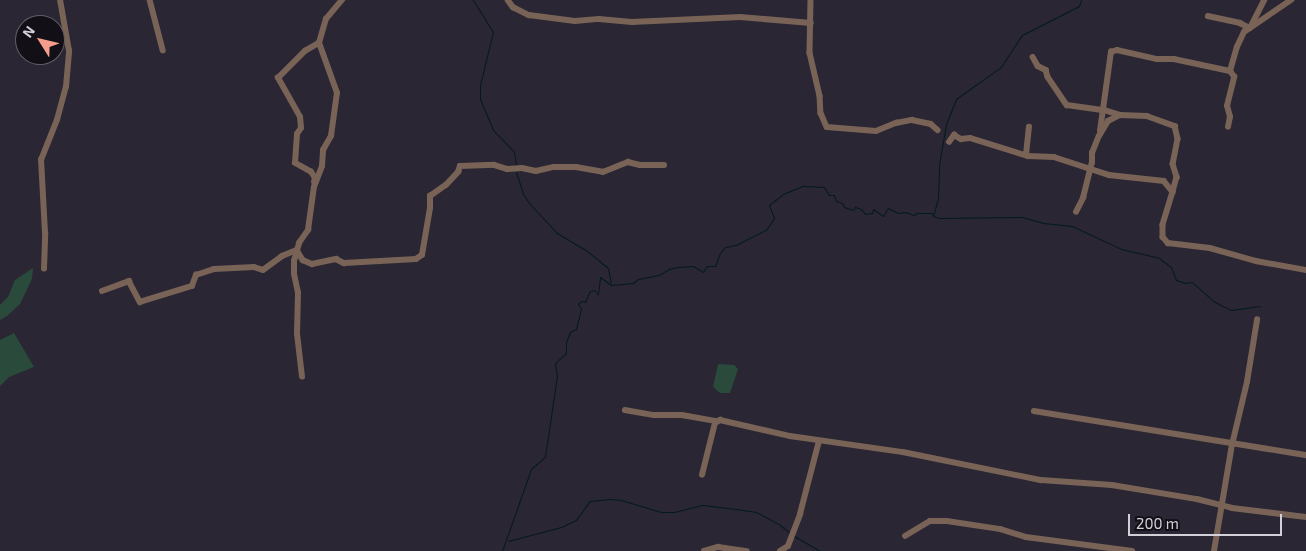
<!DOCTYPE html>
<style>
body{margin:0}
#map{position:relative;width:1306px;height:551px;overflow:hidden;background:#2a2633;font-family:"Exo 2",sans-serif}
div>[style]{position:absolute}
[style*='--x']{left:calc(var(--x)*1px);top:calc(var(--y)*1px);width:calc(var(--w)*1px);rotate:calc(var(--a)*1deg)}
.green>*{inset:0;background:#2a4b3b}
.stream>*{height:1px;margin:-0.5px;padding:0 0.5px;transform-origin:0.5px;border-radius:0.5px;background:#031a1e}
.minor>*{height:5.5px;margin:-2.75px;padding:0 2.75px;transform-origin:2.75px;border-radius:2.75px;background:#786356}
span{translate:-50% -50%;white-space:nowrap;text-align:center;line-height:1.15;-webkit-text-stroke:5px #121016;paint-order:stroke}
.north{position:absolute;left:15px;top:15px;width:50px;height:50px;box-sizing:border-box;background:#121016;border:1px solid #5f5d64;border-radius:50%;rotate:306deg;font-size:14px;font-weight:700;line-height:20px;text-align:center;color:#d2d0d9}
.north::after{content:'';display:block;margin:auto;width:18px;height:22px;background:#f49d8b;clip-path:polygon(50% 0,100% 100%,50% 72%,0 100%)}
.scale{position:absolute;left:1128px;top:514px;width:154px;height:22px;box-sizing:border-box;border:2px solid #d2d0d9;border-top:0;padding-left:6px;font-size:15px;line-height:18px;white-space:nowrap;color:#d2d0d9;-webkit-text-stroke:4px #121016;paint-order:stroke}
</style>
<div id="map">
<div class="green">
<div style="clip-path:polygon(33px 268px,32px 279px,20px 304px,7px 316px,0 320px,0 305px,8px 297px,15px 280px)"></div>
<div style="clip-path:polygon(14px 333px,34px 367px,9px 377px,0 386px,0 340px)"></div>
<div style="clip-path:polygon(718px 364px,734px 365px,738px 369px,730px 393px,720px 393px,713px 387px)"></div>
</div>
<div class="stream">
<div style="--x:473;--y:0;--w:38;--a:58"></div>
<div style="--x:493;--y:32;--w:55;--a:103.8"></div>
<div style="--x:480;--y:85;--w:14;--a:90"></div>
<div style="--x:480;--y:99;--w:34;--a:67"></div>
<div style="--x:493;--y:130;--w:30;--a:46"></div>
<div style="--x:514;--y:152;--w:13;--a:81"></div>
<div style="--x:516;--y:172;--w:23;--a:72"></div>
<div style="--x:523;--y:194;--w:11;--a:56"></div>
<div style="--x:529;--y:203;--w:41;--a:47"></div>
<div style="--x:557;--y:233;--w:35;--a:31"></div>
<div style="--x:587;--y:251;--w:27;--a:39"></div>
<div style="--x:608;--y:268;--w:15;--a:79"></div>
<div style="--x:933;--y:216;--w:18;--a:-74"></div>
<div style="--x:938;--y:199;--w:34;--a:-88"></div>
<div style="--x:939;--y:165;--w:42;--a:-80.3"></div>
<div style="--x:946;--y:124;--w:27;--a:-68"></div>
<div style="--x:956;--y:99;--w:55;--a:-35.4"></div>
<div style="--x:1001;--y:67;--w:38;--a:-57"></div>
<div style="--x:1022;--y:35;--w:64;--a:-27"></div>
<div style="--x:1079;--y:6;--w:6;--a:-72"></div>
<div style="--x:794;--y:536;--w:30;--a:30"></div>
<div style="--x:508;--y:541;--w:55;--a:-14.8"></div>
<div style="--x:561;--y:527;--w:17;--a:-25"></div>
<div style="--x:576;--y:520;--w:24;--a:-54"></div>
<div style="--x:590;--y:501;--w:20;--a:-6"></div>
<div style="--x:610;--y:499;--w:11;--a:5"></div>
<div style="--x:621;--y:500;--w:42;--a:16.7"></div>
<div style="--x:661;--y:512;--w:13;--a:0"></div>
<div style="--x:674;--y:512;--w:30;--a:-14"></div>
<div style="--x:703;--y:505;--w:40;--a:7.1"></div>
<div style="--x:743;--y:510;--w:13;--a:9"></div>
<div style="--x:756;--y:512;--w:27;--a:28"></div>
<div style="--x:780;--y:525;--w:14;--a:39"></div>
<div style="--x:502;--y:551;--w:87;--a:-70.5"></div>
<div style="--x:531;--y:469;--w:18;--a:-41"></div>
<div style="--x:545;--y:457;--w:82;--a:-81.6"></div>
<div style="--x:557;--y:376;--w:13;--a:-99"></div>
<div style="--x:555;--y:363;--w:15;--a:-42"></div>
<div style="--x:566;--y:353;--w:11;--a:-90"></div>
<div style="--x:566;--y:342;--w:11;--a:-68"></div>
<div style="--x:570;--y:332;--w:7;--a:-27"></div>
<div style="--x:576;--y:329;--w:21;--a:-76"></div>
<div style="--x:581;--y:309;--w:6;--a:-121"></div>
<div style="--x:578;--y:304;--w:4;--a:-45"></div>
<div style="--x:581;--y:301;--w:4;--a:14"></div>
<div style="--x:585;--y:302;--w:12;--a:-66"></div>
<div style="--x:590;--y:291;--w:4;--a:-14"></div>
<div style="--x:594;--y:290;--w:6;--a:45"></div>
<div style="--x:598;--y:294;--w:17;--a:-83"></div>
<div style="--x:600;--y:277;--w:14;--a:36"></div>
<div style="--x:611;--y:285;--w:22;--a:-5"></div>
<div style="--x:633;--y:283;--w:6;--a:-39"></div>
<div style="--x:638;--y:279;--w:21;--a:-11"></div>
<div style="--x:659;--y:275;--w:12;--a:-31"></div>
<div style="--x:669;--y:269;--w:9;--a:-13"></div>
<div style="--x:678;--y:267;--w:15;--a:-4"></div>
<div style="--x:693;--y:266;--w:12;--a:31"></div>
<div style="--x:703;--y:272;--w:7;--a:-56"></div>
<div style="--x:707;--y:266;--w:8;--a:0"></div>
<div style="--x:715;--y:266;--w:14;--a:-69"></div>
<div style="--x:720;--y:253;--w:8;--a:-50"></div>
<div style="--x:725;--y:247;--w:11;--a:-10"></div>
<div style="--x:736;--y:245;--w:34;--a:-27"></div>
<div style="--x:766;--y:230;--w:14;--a:-56"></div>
<div style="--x:774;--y:218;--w:14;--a:-111"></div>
<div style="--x:769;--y:205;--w:18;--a:-38"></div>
<div style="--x:783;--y:194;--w:22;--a:-22"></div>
<div style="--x:803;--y:186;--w:21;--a:3"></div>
<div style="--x:824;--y:187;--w:9;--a:58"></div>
<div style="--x:829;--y:195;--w:5;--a:0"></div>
<div style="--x:834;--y:195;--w:6;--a:72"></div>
<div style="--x:836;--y:201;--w:6;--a:18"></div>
<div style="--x:842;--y:203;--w:4;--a:63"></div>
<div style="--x:844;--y:207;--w:9;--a:18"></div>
<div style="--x:853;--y:210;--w:4;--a:-56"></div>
<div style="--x:855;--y:207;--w:6;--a:18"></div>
<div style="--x:861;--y:209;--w:6;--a:51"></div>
<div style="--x:865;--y:214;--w:7;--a:-8"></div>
<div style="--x:872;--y:213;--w:4;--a:-76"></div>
<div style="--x:873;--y:209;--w:12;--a:35"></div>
<div style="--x:883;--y:216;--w:9;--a:-58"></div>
<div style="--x:888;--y:208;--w:11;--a:27"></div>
<div style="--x:898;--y:213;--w:8;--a:-7"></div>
<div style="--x:906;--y:212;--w:8;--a:23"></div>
<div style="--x:913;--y:215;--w:4;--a:-27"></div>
<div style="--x:917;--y:213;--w:15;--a:0"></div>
<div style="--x:932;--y:213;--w:3;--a:72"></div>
<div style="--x:933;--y:216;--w:6;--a:18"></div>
<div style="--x:939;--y:218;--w:83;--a:-0.7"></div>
<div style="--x:1022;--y:217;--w:22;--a:16"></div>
<div style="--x:1043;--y:223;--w:29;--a:6"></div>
<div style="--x:1072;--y:226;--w:54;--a:25.1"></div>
<div style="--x:1121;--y:249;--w:39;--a:13"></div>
<div style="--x:1159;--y:258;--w:15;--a:37"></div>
<div style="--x:1171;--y:267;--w:14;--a:69"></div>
<div style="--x:1176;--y:280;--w:9;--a:18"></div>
<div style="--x:1185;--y:283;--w:7;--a:-8"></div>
<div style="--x:1192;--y:282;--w:28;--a:42"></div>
<div style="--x:1213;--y:301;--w:20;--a:27"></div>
<div style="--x:1231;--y:310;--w:29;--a:-8"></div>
</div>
<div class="minor">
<div style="--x:150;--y:0;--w:52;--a:75.4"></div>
<div style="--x:508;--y:0;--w:9;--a:54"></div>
<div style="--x:513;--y:7;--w:18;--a:27"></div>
<div style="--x:529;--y:15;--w:46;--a:7.4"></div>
<div style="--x:575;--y:21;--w:24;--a:-5"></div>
<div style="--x:599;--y:19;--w:33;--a:5"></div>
<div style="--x:632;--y:22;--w:108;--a:-2.7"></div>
<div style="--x:740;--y:17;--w:71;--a:4.8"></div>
<div style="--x:811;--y:0;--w:53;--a:91.1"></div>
<div style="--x:810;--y:53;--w:44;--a:76.9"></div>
<div style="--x:820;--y:96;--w:17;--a:87"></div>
<div style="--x:821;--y:113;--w:15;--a:67"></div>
<div style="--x:827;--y:127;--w:49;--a:4.7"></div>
<div style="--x:876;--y:131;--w:22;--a:-22"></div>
<div style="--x:896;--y:123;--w:16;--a:-11"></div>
<div style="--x:912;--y:120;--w:19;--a:12"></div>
<div style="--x:931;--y:124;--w:9;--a:41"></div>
<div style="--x:1208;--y:16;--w:33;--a:12"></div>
<div style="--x:1240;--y:23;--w:11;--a:27"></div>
<div style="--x:1250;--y:28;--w:31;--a:-63"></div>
<div style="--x:1033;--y:57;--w:10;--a:61"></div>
<div style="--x:1038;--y:66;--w:9;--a:27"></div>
<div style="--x:1046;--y:70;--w:7;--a:74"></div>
<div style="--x:1048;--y:77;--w:34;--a:56"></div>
<div style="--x:1067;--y:105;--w:37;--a:8"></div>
<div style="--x:1104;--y:110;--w:17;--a:17"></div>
<div style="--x:1228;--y:127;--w:10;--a:-79"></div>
<div style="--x:1230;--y:117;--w:11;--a:-105"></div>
<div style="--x:1227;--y:106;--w:30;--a:-76"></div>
<div style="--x:1234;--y:77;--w:7;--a:-124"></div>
<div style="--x:1230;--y:71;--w:25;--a:-74"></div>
<div style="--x:1237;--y:47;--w:17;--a:-65"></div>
<div style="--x:1244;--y:32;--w:57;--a:-34.2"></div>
<div style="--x:1100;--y:131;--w:80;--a:-82.1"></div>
<div style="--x:1111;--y:52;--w:6;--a:-18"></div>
<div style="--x:1117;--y:50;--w:41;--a:12.7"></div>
<div style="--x:1157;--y:59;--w:17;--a:0"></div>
<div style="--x:1174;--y:59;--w:57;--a:12.1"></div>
<div style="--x:949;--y:142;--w:9;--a:-54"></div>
<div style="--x:954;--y:135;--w:8;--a:30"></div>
<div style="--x:961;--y:139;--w:9;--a:-6"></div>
<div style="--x:970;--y:138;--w:61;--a:17.2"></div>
<div style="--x:1028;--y:156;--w:26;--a:2"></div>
<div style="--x:1054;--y:157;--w:58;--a:18.1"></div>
<div style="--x:1109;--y:175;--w:55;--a:6.2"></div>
<div style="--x:1164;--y:181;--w:14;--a:51"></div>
<div style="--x:1173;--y:192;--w:34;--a:107"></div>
<div style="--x:1163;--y:225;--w:12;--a:90"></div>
<div style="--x:1163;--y:237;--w:8;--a:50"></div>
<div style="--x:1168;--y:243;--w:42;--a:6.8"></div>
<div style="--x:1210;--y:248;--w:48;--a:15.8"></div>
<div style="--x:1256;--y:261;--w:51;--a:10.2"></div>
<div style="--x:1026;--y:155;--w:28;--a:-84"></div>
<div style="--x:314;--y:182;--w:4;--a:-76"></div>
<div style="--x:315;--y:178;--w:7;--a:-124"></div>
<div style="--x:311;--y:172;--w:18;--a:-151"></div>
<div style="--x:295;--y:163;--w:29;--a:-86"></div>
<div style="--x:297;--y:134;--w:7;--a:-56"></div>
<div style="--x:301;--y:128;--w:11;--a:-95"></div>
<div style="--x:300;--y:117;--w:45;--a:-119.4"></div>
<div style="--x:278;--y:78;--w:38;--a:-45"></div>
<div style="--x:305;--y:51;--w:16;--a:-30"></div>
<div style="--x:319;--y:43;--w:25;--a:-74"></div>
<div style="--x:326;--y:19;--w:25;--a:-50"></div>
<div style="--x:1076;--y:212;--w:16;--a:-63"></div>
<div style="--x:1083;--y:198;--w:36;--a:-76"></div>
<div style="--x:1092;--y:163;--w:10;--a:-90"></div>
<div style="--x:1092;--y:153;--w:18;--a:-68"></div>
<div style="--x:1099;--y:136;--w:17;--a:-59"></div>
<div style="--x:1108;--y:121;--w:13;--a:-27"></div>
<div style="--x:1120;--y:115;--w:27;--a:2"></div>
<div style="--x:1147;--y:116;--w:30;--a:20"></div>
<div style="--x:1175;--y:126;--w:13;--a:77"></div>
<div style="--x:1178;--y:139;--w:25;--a:101"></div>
<div style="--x:1173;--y:164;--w:14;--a:73"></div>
<div style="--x:1177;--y:177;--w:16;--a:105"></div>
<div style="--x:44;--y:269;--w:36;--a:-88"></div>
<div style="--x:45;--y:233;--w:73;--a:-93.1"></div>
<div style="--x:41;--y:160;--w:43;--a:-68.2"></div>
<div style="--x:57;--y:120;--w:34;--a:-75"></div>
<div style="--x:66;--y:87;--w:36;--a:-85"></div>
<div style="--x:69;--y:51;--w:52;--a:-100"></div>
<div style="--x:102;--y:291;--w:29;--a:-20"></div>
<div style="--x:129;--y:281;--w:24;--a:62"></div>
<div style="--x:140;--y:302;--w:54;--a:-17.1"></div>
<div style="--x:192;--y:286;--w:12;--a:-70"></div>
<div style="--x:196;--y:275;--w:19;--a:-18"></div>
<div style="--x:214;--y:269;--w:40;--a:-2.9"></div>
<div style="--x:254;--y:267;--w:9;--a:18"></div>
<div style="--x:263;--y:270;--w:24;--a:-36"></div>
<div style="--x:282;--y:256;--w:16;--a:-22"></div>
<div style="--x:297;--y:250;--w:12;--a:59"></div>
<div style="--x:303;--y:260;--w:10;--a:24"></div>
<div style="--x:312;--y:264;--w:25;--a:-12"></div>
<div style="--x:336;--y:259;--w:9;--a:27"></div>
<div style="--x:344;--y:263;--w:72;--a:-3.2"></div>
<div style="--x:416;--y:259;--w:7;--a:-34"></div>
<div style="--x:422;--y:255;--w:48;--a:-80.3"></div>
<div style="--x:430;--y:208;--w:12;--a:-90"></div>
<div style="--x:430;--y:196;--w:19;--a:-35"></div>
<div style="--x:446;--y:185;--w:18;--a:-47"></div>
<div style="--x:458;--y:172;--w:6;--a:-72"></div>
<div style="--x:460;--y:166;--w:34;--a:-2"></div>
<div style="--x:494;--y:165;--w:14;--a:17"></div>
<div style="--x:507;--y:169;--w:15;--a:-4"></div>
<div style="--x:522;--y:168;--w:14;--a:12"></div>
<div style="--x:536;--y:171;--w:18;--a:-13"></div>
<div style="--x:554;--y:167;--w:22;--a:0"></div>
<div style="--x:576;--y:167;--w:27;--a:10"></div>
<div style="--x:603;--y:172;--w:27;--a:-22"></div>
<div style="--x:628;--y:162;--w:12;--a:14"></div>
<div style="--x:640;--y:165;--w:24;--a:0"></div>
<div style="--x:302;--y:377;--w:43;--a:-96.6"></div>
<div style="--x:297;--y:334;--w:41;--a:-88.6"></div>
<div style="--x:298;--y:293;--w:19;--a:-102"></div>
<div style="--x:294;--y:274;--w:13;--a:-90"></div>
<div style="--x:294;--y:261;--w:19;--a:-74"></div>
<div style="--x:299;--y:243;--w:16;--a:-55"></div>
<div style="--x:308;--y:230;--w:43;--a:-82.1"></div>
<div style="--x:314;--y:187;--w:22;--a:-69"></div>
<div style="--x:322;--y:166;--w:16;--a:-86"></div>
<div style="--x:323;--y:150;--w:16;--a:-60"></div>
<div style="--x:331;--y:136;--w:43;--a:-82.1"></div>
<div style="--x:337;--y:93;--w:53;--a:-109.8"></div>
<div style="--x:625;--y:410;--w:29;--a:10"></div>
<div style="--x:654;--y:415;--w:28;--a:0"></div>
<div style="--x:682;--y:415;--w:36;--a:10"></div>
<div style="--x:1034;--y:411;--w:276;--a:9.2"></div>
<div style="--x:702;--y:475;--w:54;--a:-76"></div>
<div style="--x:715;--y:423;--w:6;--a:-31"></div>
<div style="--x:720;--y:420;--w:72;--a:12.9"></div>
<div style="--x:790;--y:436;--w:114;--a:8.1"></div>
<div style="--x:903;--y:452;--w:141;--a:11.5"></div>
<div style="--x:1041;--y:480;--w:71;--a:4"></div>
<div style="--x:1112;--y:485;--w:86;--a:9.4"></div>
<div style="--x:1197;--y:499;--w:36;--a:14"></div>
<div style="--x:1232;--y:508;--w:75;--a:6.9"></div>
<div style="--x:905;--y:536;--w:29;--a:-31"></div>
<div style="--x:930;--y:521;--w:17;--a:0"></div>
<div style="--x:947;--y:521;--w:54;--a:8.6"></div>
<div style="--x:1000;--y:529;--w:27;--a:17"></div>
<div style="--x:1026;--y:537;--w:107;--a:7.5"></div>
<div style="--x:704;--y:551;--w:15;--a:-16"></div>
<div style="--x:718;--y:547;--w:29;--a:8"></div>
<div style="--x:780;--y:551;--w:9;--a:-32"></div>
<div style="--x:788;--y:546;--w:34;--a:-69"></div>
<div style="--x:800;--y:514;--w:75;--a:-75.4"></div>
<div style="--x:1214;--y:551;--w:108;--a:-80.4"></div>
<div style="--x:1232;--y:445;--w:65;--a:-76.6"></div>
<div style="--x:1247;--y:382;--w:63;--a:-80.8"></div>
</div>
<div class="north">N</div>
<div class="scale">200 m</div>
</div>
